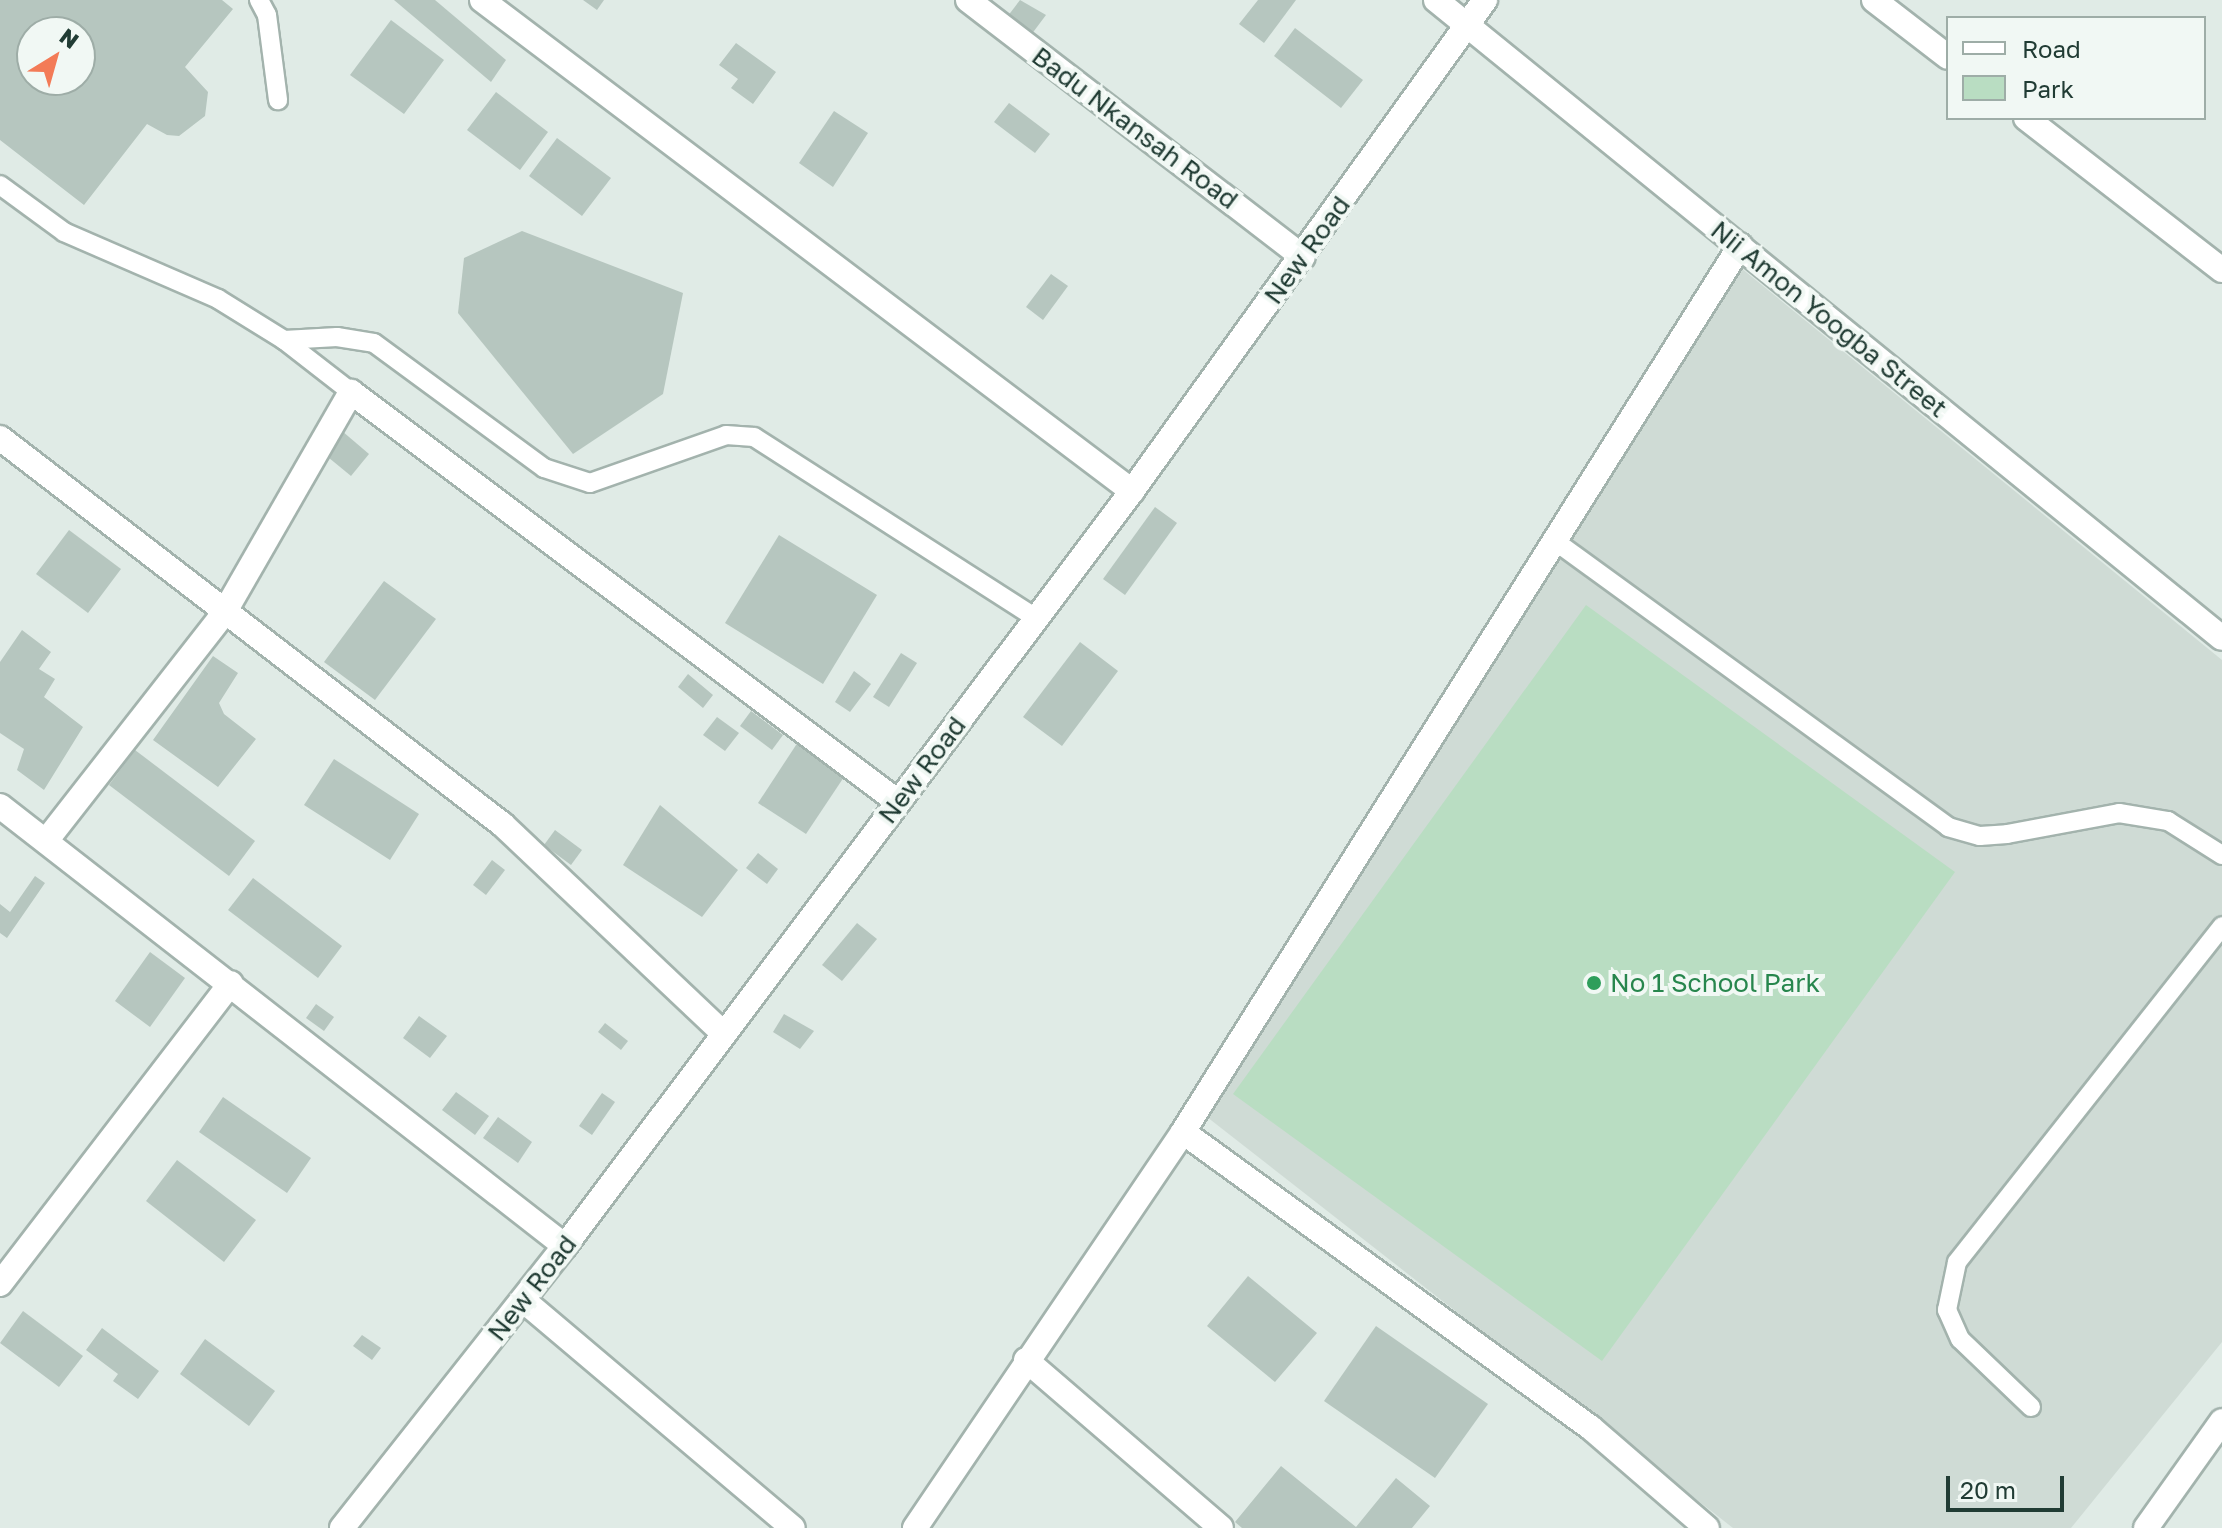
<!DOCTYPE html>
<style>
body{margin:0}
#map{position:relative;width:2222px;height:1528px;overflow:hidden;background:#e0ebe6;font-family:"Golos Text",sans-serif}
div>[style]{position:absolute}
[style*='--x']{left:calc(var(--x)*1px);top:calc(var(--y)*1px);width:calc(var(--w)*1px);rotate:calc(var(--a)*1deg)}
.built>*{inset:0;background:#cfdbd5}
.green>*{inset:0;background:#b9ddc2}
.building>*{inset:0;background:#b6c6bf}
.roads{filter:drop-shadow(2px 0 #a3b3ad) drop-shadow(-2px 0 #a3b3ad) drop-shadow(0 2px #a3b3ad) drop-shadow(0 -2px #a3b3ad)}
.service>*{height:18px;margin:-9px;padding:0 9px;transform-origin:9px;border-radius:9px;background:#fff}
.minor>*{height:24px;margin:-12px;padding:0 12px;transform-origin:12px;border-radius:12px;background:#fff}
.tertiary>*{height:24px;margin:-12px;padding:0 12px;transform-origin:12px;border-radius:12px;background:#fff}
.dots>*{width:22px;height:22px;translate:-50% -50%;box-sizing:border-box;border:4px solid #f1f8f4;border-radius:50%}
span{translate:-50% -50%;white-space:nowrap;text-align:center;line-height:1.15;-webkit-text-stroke:8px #f1f8f4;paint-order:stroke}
.street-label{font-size:26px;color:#213c34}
.leisure-label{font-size:26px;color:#27864d}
.left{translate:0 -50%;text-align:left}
.legend{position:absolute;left:1946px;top:16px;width:260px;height:104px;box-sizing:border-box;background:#f1f8f4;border:2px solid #9eada7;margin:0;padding:10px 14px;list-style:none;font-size:24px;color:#213c34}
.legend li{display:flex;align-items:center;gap:16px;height:40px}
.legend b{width:40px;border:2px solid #9eada7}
.north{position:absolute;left:16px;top:16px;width:80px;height:80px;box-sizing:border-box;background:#f1f8f4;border:2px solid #9eada7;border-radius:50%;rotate:37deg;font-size:22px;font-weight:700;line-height:32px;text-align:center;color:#213c34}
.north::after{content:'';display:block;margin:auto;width:28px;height:36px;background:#f37b57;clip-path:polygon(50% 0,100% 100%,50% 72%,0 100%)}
.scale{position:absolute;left:1946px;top:1476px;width:118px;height:36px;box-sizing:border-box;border:4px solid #213c34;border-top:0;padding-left:10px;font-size:24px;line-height:28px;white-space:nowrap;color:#213c34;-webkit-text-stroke:6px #f1f8f4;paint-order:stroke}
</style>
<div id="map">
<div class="built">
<div style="clip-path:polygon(1741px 268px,2222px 660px,2222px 1342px,2071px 1528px,1733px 1528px,1207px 1117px)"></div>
</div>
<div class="green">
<div style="clip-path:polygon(1586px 605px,1955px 872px,1602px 1361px,1233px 1094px)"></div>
</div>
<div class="building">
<div style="clip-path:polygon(evenodd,0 0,222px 0,233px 9px,185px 67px,208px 92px,205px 116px,179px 136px,167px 135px,147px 124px,84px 205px,0 140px,0 0,32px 32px,80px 32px,80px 80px,32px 80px,32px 32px)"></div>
<div style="clip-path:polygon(394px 0,435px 0,506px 60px,491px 82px)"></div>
<div style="clip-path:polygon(583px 0,604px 0,597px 10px)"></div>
<div style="clip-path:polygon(1020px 0,1046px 15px,1028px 39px,1004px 21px)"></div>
<div style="clip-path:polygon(1258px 0,1296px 0,1264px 43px,1239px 24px)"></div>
<div style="clip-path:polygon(391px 20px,444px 60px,404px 114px,350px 75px)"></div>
<div style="clip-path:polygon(1295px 28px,1363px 80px,1341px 108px,1274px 56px)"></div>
<div style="clip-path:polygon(736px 43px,776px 72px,753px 104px,731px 88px,738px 79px,719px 65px)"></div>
<div style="clip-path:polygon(496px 92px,548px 132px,520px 170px,467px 130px)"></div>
<div style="clip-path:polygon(1009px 103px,1050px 134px,1035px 153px,994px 122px)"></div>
<div style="clip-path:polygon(834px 111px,868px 133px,833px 187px,799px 163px)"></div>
<div style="clip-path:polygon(557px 138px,611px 178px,582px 216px,529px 176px)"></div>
<div style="clip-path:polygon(522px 231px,683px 293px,663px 394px,573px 454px,458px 313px,464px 258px)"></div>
<div style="clip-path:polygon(1051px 274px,1068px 286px,1043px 320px,1026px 307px)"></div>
<div style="clip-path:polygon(342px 431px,369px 454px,351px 476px,323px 453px)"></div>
<div style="clip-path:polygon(1155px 507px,1177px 523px,1125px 595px,1103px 579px)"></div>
<div style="clip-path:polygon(69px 530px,121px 569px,88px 613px,36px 574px)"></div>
<div style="clip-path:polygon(779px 535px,877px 595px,823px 684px,725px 623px)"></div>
<div style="clip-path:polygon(384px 581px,436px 619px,375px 700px,324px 662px)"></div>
<div style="clip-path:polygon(22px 630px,51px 652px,39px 669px,55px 679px,44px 697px,83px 727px,44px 790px,17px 770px,24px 749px,0 733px,0 662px)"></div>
<div style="clip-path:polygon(1080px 642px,1118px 671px,1062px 746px,1023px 717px)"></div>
<div style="clip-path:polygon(901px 653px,917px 663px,889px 707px,873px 697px)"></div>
<div style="clip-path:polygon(213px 656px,238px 673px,219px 703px,224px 714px,256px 739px,218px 787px,153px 740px)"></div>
<div style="clip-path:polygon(854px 671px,871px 684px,850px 712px,835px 702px)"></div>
<div style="clip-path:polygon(688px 674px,713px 695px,703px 708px,678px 687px)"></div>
<div style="clip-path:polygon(751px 711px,783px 735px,772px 750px,740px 726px)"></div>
<div style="clip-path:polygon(717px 717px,739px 733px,725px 751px,703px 735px)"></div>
<div style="clip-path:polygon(798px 742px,846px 774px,806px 834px,758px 803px)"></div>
<div style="clip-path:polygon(135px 750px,255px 841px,229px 876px,109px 785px)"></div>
<div style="clip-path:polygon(334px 759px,419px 814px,390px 860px,304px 805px)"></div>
<div style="clip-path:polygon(660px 805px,738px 870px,702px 917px,623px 865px)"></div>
<div style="clip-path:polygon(555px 830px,582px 850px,571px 865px,544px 845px)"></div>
<div style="clip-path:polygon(758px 853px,778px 869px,767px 884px,746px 868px)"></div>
<div style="clip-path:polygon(492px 860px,505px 870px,486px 895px,473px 885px)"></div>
<div style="clip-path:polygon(35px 876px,45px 883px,7px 938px,0 933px,0 904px,10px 912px)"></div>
<div style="clip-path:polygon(253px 878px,342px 946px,318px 978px,228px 910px)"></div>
<div style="clip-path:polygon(857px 923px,877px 939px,842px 981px,822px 965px)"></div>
<div style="clip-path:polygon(150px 952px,185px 978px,150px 1027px,115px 1001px)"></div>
<div style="clip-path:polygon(316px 1004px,334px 1017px,324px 1031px,306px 1018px)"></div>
<div style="clip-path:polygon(784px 1014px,814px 1031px,800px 1049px,773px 1032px)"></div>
<div style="clip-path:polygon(419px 1016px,447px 1036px,430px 1058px,403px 1038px)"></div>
<div style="clip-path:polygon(605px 1023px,628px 1041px,621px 1050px,598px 1032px)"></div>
<div style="clip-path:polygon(456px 1092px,489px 1116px,475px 1135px,442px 1110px)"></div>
<div style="clip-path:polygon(602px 1093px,615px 1102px,592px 1135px,579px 1126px)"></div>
<div style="clip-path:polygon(223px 1097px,311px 1158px,287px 1193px,199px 1132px)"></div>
<div style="clip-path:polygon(498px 1117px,532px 1142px,518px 1163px,483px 1138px)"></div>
<div style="clip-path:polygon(177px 1160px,256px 1220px,224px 1262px,146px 1201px)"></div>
<div style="clip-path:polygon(1248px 1276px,1317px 1333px,1275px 1382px,1207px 1326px)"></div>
<div style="clip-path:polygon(23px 1311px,83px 1356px,59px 1387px,0 1343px)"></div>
<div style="clip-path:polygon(1376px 1326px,1488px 1404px,1435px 1478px,1324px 1401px)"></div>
<div style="clip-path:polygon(102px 1328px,159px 1371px,138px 1399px,113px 1381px,118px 1374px,86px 1350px)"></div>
<div style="clip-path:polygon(362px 1335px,381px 1348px,372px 1360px,353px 1346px)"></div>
<div style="clip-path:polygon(205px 1339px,275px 1391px,249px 1426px,180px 1374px)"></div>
<div style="clip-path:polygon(1281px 1466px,1356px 1527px,1396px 1478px,1430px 1506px,1412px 1528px,1242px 1528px,1235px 1522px)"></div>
</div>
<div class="roads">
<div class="service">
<div style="--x:259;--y:0;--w:17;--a:62"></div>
<div style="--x:267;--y:15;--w:86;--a:82.6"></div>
<div style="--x:0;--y:185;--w:79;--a:36.3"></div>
<div style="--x:64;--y:232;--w:168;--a:23.5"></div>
<div style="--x:218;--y:299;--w:78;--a:31.8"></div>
<div style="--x:284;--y:340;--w:85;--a:37.8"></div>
<div style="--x:284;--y:340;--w:53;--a:-3.2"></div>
<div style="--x:337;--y:337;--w:37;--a:9"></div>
<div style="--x:374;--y:343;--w:211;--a:36.3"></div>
<div style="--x:544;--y:468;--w:48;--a:18.1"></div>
<div style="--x:590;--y:483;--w:144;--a:-19.4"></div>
<div style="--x:726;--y:435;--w:28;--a:4"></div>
<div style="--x:754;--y:437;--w:335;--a:32.7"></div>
<div style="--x:1555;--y:541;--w:486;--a:36"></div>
<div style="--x:1948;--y:827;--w:33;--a:16"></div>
<div style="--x:1980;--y:836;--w:27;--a:-4"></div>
<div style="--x:2007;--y:834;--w:114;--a:-10.6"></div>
<div style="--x:2119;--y:813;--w:50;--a:9.3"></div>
<div style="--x:2168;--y:821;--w:64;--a:32.2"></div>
<div style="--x:2031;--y:1407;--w:98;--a:-136.2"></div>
<div style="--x:1960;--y:1339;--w:32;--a:-114"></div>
<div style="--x:1947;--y:1310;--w:49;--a:-78.2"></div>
<div style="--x:1957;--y:1262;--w:428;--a:-51.7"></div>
</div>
<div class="minor">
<div style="--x:482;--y:0;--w:815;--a:37.07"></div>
<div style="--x:968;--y:0;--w:422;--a:37.5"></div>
<div style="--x:1436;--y:0;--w:1012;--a:39.07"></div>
<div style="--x:1874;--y:0;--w:93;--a:37.6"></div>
<div style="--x:2026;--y:118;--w:248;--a:37.8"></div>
<div style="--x:0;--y:438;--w:635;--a:37.57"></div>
<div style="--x:503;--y:825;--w:304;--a:43.4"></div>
<div style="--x:0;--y:806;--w:716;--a:37.91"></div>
<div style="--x:46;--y:841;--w:289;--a:-52"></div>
<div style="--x:224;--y:613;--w:255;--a:-60.1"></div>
<div style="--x:351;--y:392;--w:684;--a:36.85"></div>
<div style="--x:1183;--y:1132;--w:504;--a:35.96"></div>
<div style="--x:1591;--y:1428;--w:153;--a:40.8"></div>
<div style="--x:0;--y:1284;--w:379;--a:-52.5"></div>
<div style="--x:523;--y:1300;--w:353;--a:40.2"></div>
<div style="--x:1026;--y:1360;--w:257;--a:40.7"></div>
<div style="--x:915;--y:1528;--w:478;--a:-55.9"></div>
<div style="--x:1183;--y:1132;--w:1047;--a:-57.84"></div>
<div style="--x:2146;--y:1528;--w:131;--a:-54.6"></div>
</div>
<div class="tertiary">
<div style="--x:342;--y:1528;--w:360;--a:-51.7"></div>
<div style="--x:565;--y:1246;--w:944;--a:-53.09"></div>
<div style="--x:1132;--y:491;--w:605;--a:-54.29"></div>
</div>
</div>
<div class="dots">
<div style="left:1594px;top:983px;background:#2e9e5b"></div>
</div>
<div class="street-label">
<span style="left:1135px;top:128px;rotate:37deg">Badu Nkansah Road</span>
<span style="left:1307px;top:250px;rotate:-54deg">New Road</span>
<span style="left:1829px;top:319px;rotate:39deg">Nii Amon Yoogba Street</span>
<span style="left:922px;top:770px;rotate:-53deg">New Road</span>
<span style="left:532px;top:1288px;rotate:-52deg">New Road</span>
</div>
<div class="leisure-label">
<span class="left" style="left:1610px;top:983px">No 1 School Park</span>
</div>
<ul class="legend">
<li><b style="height:10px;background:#fff"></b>Road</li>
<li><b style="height:22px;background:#b9ddc2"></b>Park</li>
</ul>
<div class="north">N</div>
<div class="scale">20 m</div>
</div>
